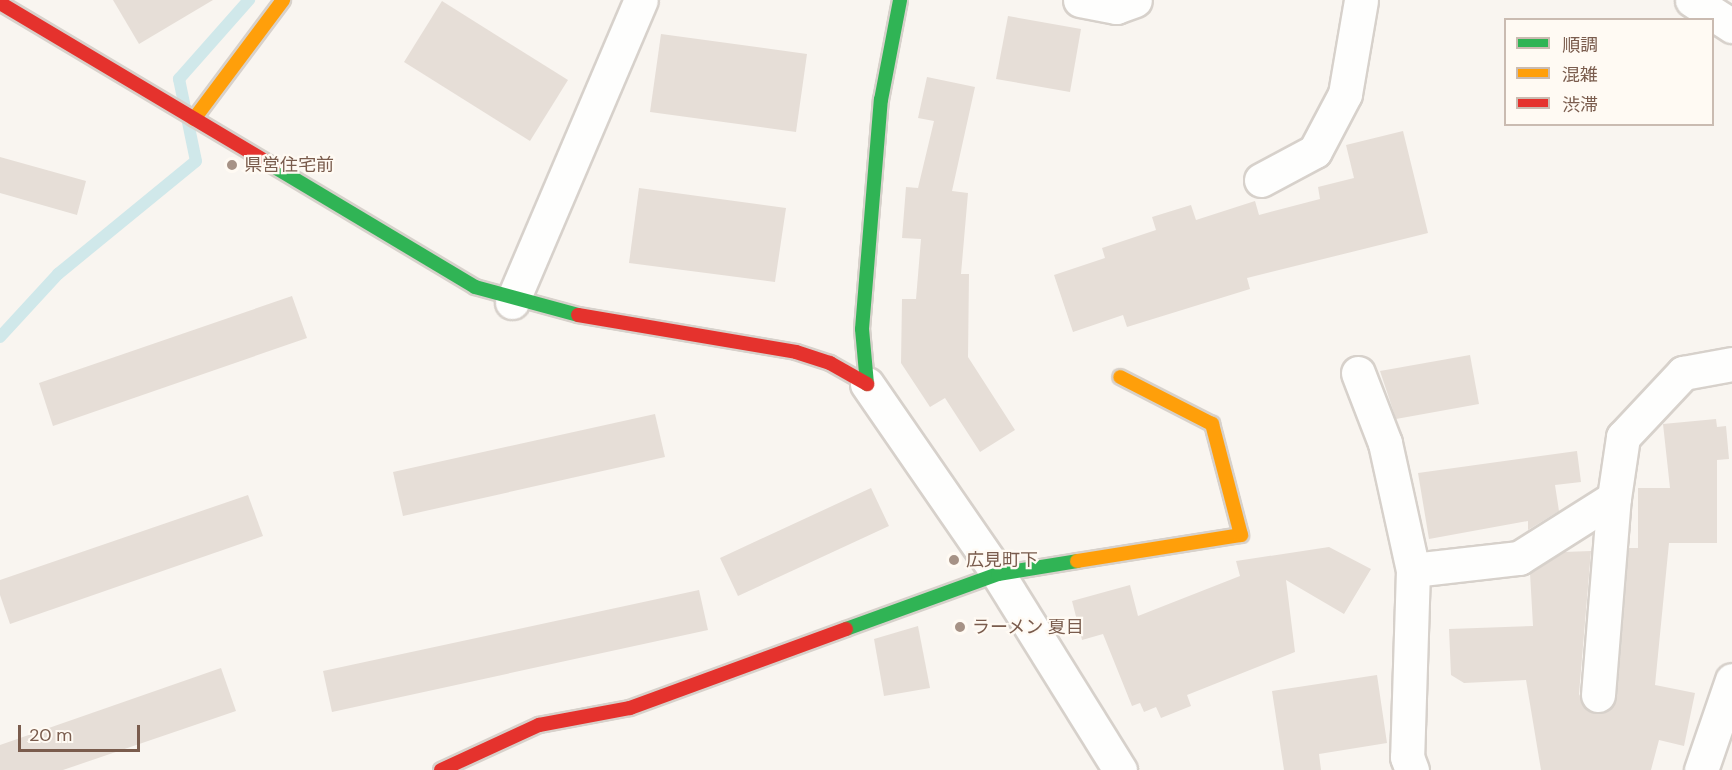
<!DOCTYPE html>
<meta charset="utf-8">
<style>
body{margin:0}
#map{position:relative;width:1732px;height:770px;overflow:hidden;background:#f9f5f0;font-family:"DM Sans","Noto Sans JP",sans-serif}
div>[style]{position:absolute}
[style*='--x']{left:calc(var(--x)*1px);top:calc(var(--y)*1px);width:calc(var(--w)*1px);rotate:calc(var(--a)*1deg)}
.stream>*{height:12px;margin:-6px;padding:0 6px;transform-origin:6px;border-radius:6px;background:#d0e8ea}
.building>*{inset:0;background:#e6ded7}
.roads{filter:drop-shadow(2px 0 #d7d1cb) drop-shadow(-2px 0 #d7d1cb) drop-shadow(0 2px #d7d1cb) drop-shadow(0 -2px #d7d1cb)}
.street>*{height:33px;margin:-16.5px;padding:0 16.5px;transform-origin:16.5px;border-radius:16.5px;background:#fefefd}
.fast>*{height:14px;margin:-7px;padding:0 7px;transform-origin:7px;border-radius:7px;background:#30b455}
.slow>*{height:14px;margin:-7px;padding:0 7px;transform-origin:7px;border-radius:7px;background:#ff9f0a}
.jam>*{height:14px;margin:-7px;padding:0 7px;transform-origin:7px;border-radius:7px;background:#e5322d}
.dots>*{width:16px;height:16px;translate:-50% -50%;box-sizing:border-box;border:3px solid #fffaf3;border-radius:50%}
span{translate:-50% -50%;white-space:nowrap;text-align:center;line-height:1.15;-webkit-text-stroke:4.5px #fffaf3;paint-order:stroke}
.poi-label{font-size:18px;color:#7a5c4d}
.left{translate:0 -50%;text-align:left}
.legend{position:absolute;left:1504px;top:18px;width:210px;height:108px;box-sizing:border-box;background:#fffaf3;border:2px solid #cabbb1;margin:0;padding:8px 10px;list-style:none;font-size:18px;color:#7a5c4d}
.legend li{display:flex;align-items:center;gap:12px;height:30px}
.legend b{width:30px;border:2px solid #cabbb1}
.scale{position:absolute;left:18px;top:725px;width:122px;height:27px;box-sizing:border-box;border:3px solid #7a5c4d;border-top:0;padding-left:8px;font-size:18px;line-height:21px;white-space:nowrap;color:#7a5c4d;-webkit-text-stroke:4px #fffaf3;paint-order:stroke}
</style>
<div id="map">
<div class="stream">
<div style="--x:0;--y:337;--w:86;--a:-47.4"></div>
<div style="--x:58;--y:274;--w:178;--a:-39.3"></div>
<div style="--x:196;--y:161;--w:84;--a:-101.7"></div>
<div style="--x:179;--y:79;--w:106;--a:-48.5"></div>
</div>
<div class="building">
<div style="clip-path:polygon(113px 0,213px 0,139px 44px)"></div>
<div style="clip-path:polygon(442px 1px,568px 80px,530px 141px,404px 62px)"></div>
<div style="clip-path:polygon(1008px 16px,1081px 29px,1070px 92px,996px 79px)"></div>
<div style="clip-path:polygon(661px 34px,807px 54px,796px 132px,650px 112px)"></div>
<div style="clip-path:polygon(927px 77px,975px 87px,952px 191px,968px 193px,961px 274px,969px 274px,968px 357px,1015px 430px,980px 452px,945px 398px,930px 407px,901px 363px,902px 299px,916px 299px,921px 239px,902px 238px,906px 187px,918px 188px,934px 121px,918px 118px)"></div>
<div style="clip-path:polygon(1403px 131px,1428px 233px,1247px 278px,1250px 289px,1127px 327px,1123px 315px,1073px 332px,1054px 275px,1105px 258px,1102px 248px,1156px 230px,1152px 217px,1191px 205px,1196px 220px,1255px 201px,1259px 215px,1320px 199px,1318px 187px,1354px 178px,1346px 145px)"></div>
<div style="clip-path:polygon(0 157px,86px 181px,77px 215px,0 193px)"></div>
<div style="clip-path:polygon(639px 188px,786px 208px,775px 282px,629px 263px)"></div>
<div style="clip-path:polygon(292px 296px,307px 338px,53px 426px,39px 383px)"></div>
<div style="clip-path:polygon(1470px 355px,1479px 404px,1396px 419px,1380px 371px)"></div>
<div style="clip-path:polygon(655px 414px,665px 457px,403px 516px,393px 472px)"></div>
<div style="clip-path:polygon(1716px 419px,1717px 427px,1726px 426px,1729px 459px,1717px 460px,1717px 543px,1669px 543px,1655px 685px,1695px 693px,1684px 746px,1659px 740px,1651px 770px,1541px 770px,1526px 680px,1464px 683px,1451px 675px,1449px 629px,1533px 626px,1530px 573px,1564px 552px,1591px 551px,1579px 694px,1588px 711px,1607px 712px,1617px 697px,1629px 548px,1638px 548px,1638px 488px,1670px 488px,1663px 424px)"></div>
<div style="clip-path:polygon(1577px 451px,1581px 482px,1555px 485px,1559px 511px,1528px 530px,1528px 521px,1429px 539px,1418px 473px)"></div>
<div style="clip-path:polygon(871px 488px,889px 526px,738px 596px,720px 558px)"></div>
<div style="clip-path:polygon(248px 495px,263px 536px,10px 624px,0 595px,0 580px)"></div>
<div style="clip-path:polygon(1329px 547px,1371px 569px,1344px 614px,1286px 580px,1295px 652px,1187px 695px,1191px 706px,1161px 718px,1156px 707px,1144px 712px,1140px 703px,1132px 706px,1103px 634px,1082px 640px,1072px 601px,1130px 585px,1138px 616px,1240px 576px,1236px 561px)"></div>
<div style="clip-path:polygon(699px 590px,708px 630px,332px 712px,323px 671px)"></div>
<div style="clip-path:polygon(918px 626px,930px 688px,884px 696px,874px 639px)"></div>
<div style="clip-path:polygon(221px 668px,236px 711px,63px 770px,0 770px,0 745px)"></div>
<div style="clip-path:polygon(1377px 675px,1387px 743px,1319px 754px,1321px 770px,1284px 770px,1272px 691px)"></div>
</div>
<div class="roads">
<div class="street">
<div style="--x:1080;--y:0;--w:37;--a:11"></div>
<div style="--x:1116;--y:7;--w:20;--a:-20"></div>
<div style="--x:1692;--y:0;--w:48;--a:33"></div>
<div style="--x:1261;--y:180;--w:61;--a:-28.2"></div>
<div style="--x:1315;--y:151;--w:64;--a:-62.2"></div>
<div style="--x:1345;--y:94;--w:95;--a:-80.3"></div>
<div style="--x:512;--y:302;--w:328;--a:-66.9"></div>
<div style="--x:1358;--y:373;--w:75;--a:68.9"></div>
<div style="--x:1385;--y:443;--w:130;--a:77.6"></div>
<div style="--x:1413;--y:570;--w:187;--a:91.8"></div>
<div style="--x:1407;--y:757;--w:14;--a:69"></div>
<div style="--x:867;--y:384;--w:231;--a:55.4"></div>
<div style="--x:998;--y:574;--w:231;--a:58.1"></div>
<div style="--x:1413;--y:570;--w:107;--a:-6.5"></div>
<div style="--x:1519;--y:558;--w:112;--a:-32.3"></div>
<div style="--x:1598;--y:695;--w:198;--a:-85.4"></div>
<div style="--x:1614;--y:498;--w:62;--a:-81.6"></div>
<div style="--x:1623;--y:437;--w:88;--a:-46.8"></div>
<div style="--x:1683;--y:373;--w:50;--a:-10.4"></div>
<div style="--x:1701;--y:770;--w:95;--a:-71"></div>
</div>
<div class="fast">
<div style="--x:273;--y:166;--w:235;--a:30.9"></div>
<div style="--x:475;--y:287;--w:107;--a:15.2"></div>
<div style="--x:867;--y:384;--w:55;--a:-95.2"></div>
<div style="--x:862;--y:329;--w:230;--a:-85.3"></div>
<div style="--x:881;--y:100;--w:102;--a:-79.2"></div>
<div style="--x:846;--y:629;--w:162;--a:-19.9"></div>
<div style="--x:998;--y:574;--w:80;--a:-9.3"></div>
</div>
<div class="slow">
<div style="--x:194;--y:119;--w:149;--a:-53.2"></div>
<div style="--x:1077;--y:561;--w:166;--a:-9"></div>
<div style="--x:1241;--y:535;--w:115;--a:-104.6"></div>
<div style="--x:1212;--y:424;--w:103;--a:-152.9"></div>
</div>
<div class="jam">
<div style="--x:0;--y:3;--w:318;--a:30.8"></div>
<div style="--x:578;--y:315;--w:221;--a:9.6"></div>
<div style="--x:796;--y:352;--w:36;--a:18"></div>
<div style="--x:830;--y:363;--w:43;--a:29.6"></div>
<div style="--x:441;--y:770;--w:108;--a:-24.7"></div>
<div style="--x:539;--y:725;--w:93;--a:-10.6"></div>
<div style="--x:630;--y:708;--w:230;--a:-20.1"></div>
</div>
</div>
<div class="dots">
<div style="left:232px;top:165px;background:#a69286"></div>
<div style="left:954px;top:560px;background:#a69286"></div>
<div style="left:960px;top:627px;background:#a69286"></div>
</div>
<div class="poi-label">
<span class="left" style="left:244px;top:165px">県営住宅前</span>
<span class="left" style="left:966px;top:560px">広見町下</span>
<span class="left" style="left:972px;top:627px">ラーメン 夏目</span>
</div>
<ul class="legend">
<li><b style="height:8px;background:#30b455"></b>順調</li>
<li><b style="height:8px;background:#ff9f0a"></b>混雑</li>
<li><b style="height:8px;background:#e5322d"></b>渋滞</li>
</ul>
<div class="scale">20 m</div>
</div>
